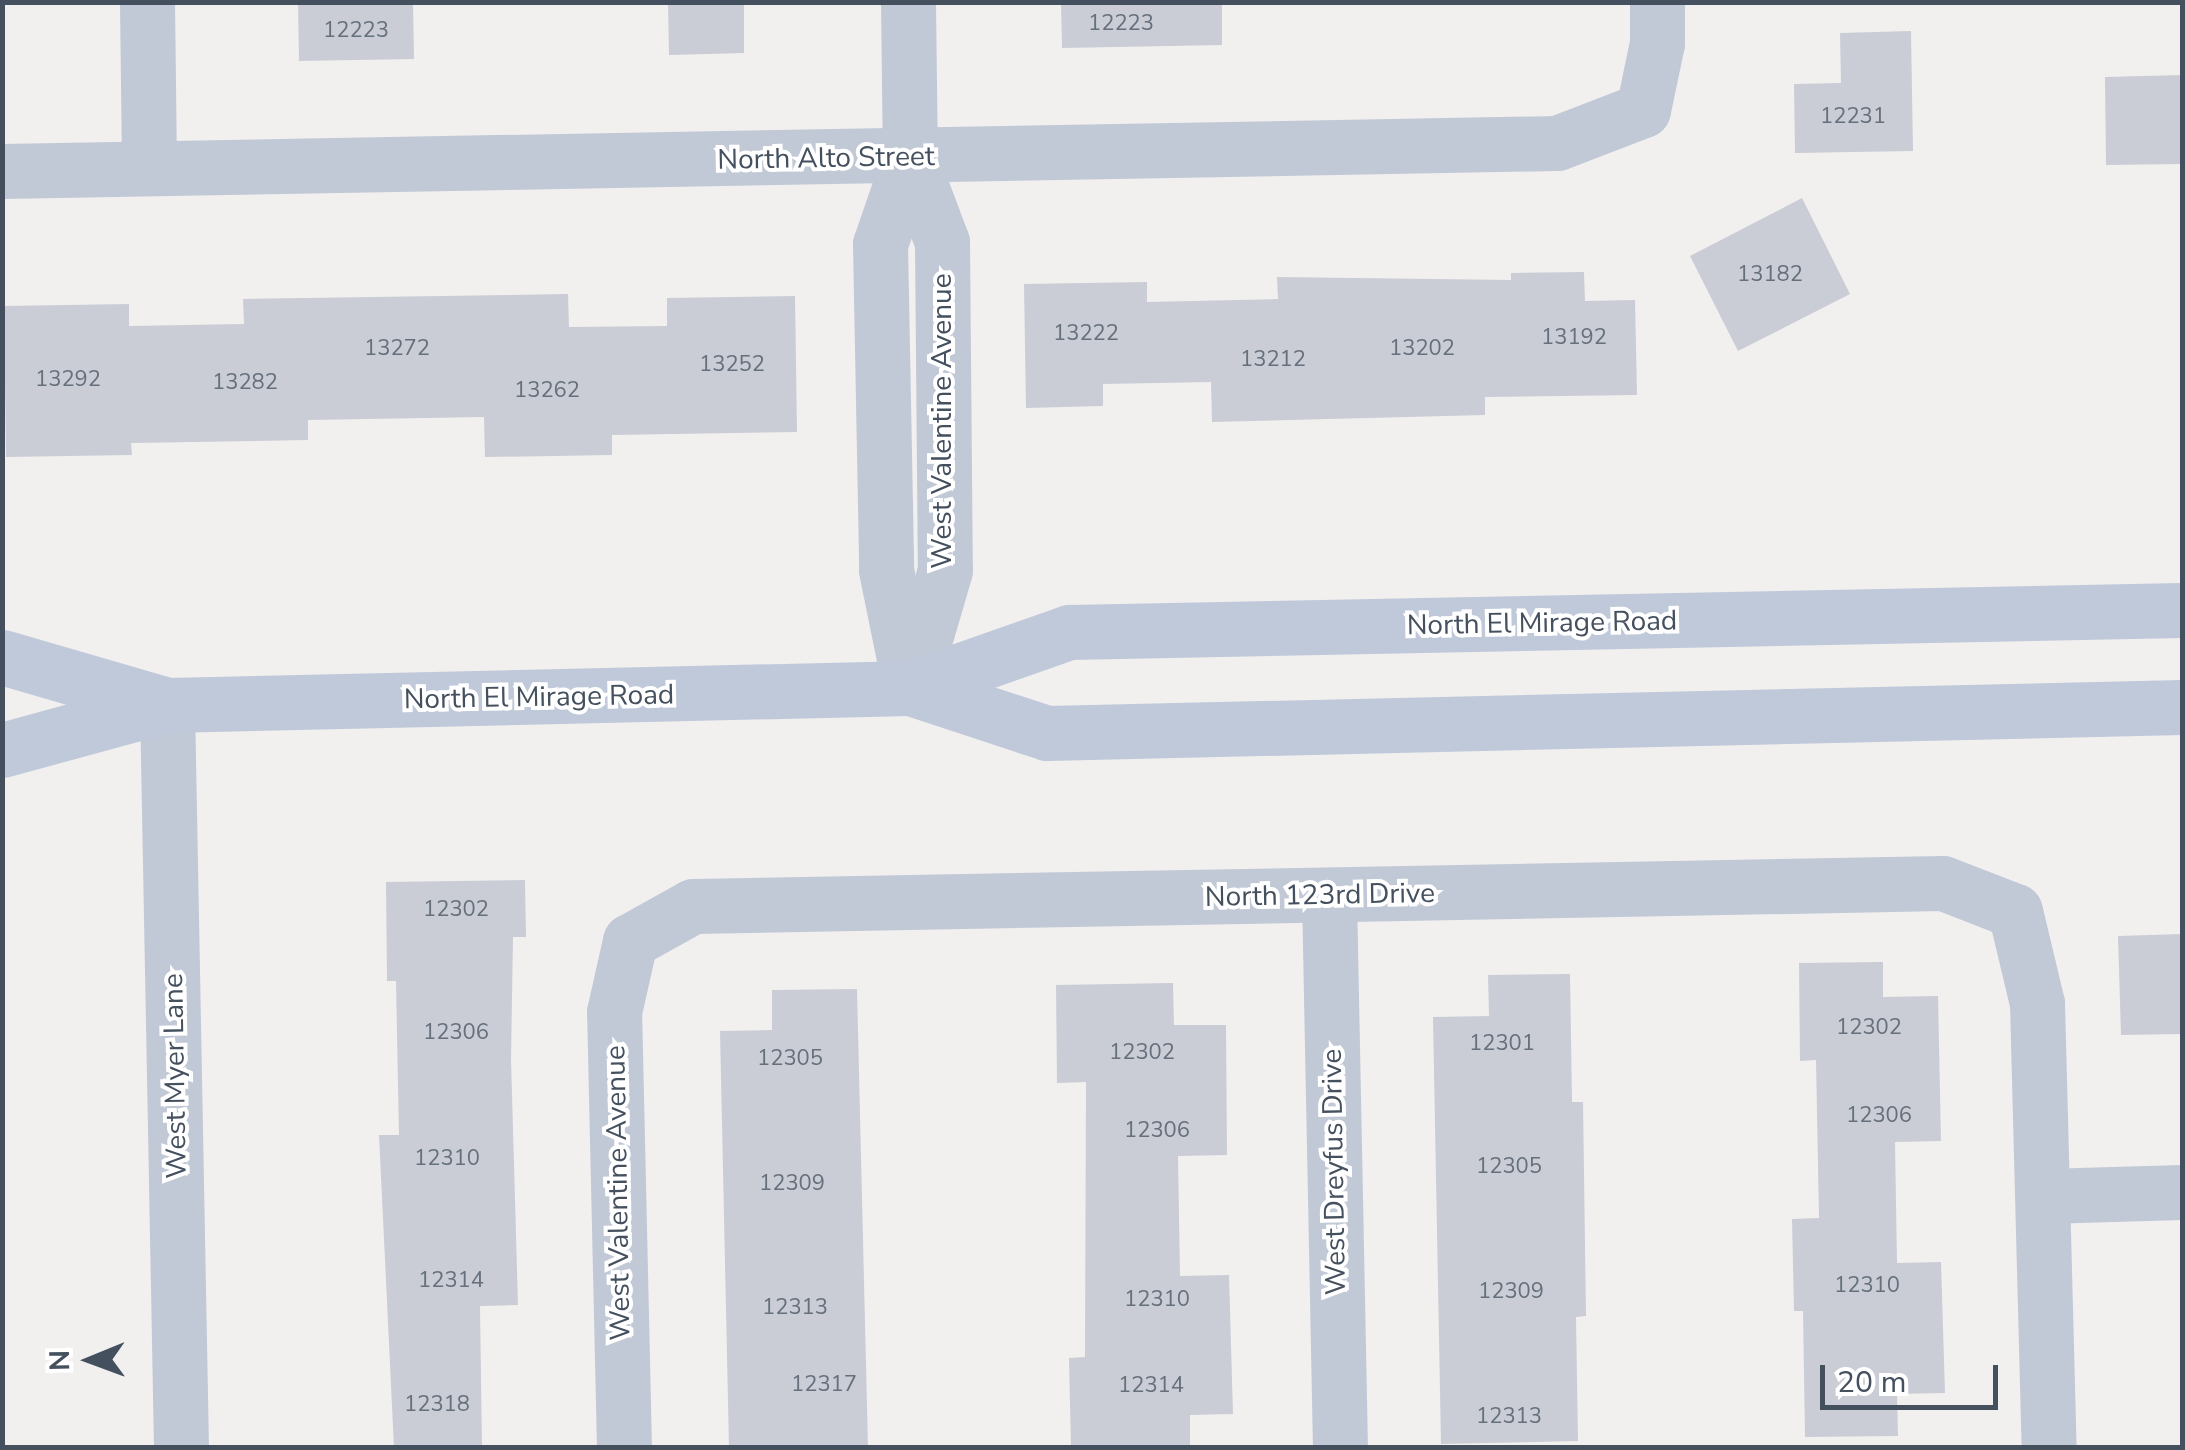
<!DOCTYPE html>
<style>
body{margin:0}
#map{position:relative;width:2185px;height:1450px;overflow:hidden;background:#f2efef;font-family:"Nunito Sans",sans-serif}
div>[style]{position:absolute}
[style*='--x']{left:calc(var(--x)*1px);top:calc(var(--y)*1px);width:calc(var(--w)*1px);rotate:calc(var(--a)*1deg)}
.building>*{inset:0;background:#cacdd5}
.minor>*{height:55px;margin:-27.5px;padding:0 27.5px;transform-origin:27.5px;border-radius:27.5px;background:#c1c9d6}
.secondary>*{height:55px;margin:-27.5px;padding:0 27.5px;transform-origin:27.5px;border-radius:27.5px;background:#bfc9da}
span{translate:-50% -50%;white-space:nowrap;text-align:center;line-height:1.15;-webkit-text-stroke:8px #fff;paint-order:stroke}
.number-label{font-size:22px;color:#666f7c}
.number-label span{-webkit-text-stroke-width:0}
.street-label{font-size:28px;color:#45505f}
.frame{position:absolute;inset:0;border:5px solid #45505f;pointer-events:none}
.north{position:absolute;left:40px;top:1310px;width:100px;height:100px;-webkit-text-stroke:8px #fff;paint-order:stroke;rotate:269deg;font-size:28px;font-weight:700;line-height:40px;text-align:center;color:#45505f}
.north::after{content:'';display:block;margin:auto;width:35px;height:45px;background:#45505f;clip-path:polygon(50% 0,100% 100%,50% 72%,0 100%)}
.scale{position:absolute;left:1820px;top:1365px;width:178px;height:45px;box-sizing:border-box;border:5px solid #45505f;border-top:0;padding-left:12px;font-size:30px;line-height:35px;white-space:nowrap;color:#45505f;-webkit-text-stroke:8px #fff;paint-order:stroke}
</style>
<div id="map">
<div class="building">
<div style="clip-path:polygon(298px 2px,413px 2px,414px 59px,299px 61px)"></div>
<div style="clip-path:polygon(668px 2px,744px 2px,744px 53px,669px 55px)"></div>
<div style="clip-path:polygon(1061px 2px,1222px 2px,1222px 45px,1062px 48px)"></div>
<div style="clip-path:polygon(1911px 31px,1913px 151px,1795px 153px,1794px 84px,1841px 83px,1840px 33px)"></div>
<div style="clip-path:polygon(2182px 75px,2182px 164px,2106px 165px,2105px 77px)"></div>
<div style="clip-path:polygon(1802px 198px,1850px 294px,1738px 351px,1690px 256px)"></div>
<div style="clip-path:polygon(1584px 272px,1585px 301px,1635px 300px,1637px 395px,1485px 397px,1485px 415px,1212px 422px,1211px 382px,1103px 384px,1103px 406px,1026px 408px,1024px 284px,1147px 282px,1147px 302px,1278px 299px,1277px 277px,1511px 280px,1511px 273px)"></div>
<div style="clip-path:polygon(568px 294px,569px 327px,667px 326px,667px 298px,795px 296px,797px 432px,612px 435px,612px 455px,485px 457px,484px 417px,308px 420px,308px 440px,131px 443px,132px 455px,6px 457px,4px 306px,129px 304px,129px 326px,244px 324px,243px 299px)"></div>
<div style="clip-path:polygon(525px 880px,526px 937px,513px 937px,511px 1059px,518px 1305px,480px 1306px,482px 1448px,394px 1448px,379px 1135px,399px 1135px,396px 981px,387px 981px,386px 882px)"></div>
<div style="clip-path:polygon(2182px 934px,2182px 1034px,2121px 1035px,2118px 936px)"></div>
<div style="clip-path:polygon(1883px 962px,1883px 997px,1938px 996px,1941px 1141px,1895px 1142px,1897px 1263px,1941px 1262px,1945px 1393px,1897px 1394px,1898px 1436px,1805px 1437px,1803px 1311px,1794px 1311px,1792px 1219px,1819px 1218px,1816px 1060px,1800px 1061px,1799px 963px)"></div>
<div style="clip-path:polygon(1570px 974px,1572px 1102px,1583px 1102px,1586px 1316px,1576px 1317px,1578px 1441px,1441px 1444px,1433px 1017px,1489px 1016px,1488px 975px)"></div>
<div style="clip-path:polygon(1173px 983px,1174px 1025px,1226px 1025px,1227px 1155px,1178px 1156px,1180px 1276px,1229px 1275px,1233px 1414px,1190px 1415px,1190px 1448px,1071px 1448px,1069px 1358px,1085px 1357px,1086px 1082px,1057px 1083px,1056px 985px)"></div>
<div style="clip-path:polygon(857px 989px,868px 1448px,729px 1448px,720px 1031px,772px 1030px,772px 990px)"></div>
</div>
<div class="minor">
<div style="--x:147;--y:2;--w:164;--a:89.3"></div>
<div style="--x:908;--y:2;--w:155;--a:89.3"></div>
<div style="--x:910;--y:157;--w:92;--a:109"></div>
<div style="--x:880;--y:244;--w:326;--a:88.9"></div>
<div style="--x:886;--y:570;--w:120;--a:78.5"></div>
<div style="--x:910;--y:157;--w:91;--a:69.4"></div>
<div style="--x:942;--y:242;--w:328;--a:89.5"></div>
<div style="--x:945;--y:570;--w:118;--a:106.3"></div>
<div style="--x:2;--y:171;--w:1555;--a:-1.03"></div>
<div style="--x:1557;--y:143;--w:92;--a:-21"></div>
<div style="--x:1643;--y:110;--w:68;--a:-78.2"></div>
<div style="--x:1657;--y:43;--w:41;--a:-90"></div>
<div style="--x:167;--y:705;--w:743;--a:88.92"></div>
<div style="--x:1329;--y:896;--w:552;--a:88.86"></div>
<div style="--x:2044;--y:1196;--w:138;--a:-1.7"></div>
<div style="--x:624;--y:1448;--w:436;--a:-91.3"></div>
<div style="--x:614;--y:1012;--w:73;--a:-77.3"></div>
<div style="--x:630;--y:941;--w:72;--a:-29.1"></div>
<div style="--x:693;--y:906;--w:1250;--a:-1.05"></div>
<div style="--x:1943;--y:883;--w:77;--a:21.3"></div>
<div style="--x:2015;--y:911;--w:95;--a:76.6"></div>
<div style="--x:2037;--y:1003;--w:445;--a:88.5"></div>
</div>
<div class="secondary">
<div style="--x:2;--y:657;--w:172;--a:16.2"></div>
<div style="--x:910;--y:688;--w:144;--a:18.2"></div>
<div style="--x:1047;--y:733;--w:1135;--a:-1.31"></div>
<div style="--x:2;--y:750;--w:171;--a:-15.3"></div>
<div style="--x:167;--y:705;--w:743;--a:-1.31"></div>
<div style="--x:910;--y:688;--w:169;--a:-19.4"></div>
<div style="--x:1069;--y:632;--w:1113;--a:-1.13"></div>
</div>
<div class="number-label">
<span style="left:1121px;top:24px">12223</span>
<span style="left:356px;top:31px">12223</span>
<span style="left:1853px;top:117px">12231</span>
<span style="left:1770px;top:275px">13182</span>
<span style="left:1086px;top:334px">13222</span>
<span style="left:1574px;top:338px">13192</span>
<span style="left:397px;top:349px">13272</span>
<span style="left:1422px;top:349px">13202</span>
<span style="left:1273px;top:360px">13212</span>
<span style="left:732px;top:365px">13252</span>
<span style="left:68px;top:380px">13292</span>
<span style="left:245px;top:383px">13282</span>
<span style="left:547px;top:391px">13262</span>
<span style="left:456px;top:910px">12302</span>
<span style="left:1869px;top:1028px">12302</span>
<span style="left:456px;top:1033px">12306</span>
<span style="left:1502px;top:1044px">12301</span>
<span style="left:1142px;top:1053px">12302</span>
<span style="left:790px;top:1059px">12305</span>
<span style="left:1879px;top:1116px">12306</span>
<span style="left:1157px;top:1131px">12306</span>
<span style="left:447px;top:1159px">12310</span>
<span style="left:1509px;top:1167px">12305</span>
<span style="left:792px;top:1184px">12309</span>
<span style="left:451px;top:1281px">12314</span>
<span style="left:1867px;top:1286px">12310</span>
<span style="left:1511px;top:1292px">12309</span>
<span style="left:1157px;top:1300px">12310</span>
<span style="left:795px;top:1308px">12313</span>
<span style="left:824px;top:1385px">12317</span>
<span style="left:1151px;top:1386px">12314</span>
<span style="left:437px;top:1405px">12318</span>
<span style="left:1509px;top:1417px">12313</span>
</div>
<div class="street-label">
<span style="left:826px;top:158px;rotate:-1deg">North Alto Street</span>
<span style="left:942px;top:421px;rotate:-90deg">West Valentine Avenue</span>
<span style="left:1542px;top:623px;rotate:-1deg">North El Mirage Road</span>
<span style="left:539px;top:697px;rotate:-1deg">North El Mirage Road</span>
<span style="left:1320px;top:895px;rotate:-1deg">North 123rd Drive</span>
<span style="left:175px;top:1076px;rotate:-91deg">West Myer Lane</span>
<span style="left:1334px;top:1172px;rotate:-91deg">West Dreyfus Drive</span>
<span style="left:618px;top:1193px;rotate:-91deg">West Valentine Avenue</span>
</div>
<div class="frame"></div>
<div class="north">N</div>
<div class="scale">20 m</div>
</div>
